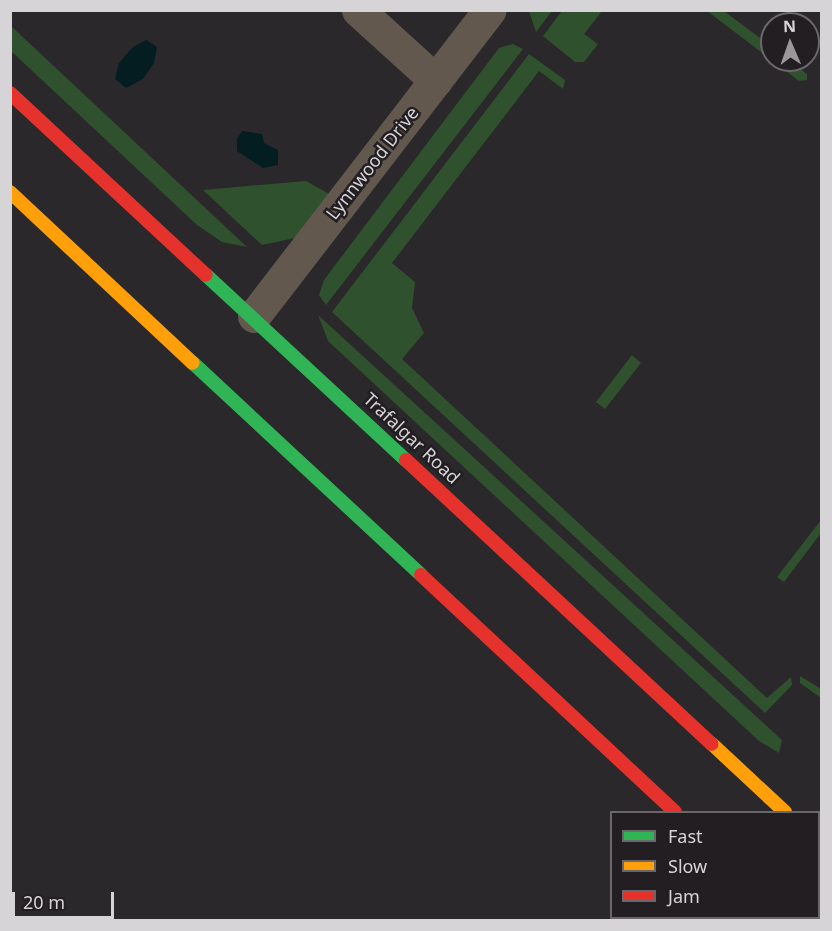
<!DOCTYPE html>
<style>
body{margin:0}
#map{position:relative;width:832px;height:931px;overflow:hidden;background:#2a282b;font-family:"Noto Sans",sans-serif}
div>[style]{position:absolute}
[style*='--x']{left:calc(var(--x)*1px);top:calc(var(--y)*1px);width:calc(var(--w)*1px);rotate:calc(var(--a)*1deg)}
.green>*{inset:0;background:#30512d}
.water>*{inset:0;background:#041d20}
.street>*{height:33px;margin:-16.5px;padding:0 16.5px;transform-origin:16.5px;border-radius:16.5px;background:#63584e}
.fast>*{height:14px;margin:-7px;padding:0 7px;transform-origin:7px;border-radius:7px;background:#30b455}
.slow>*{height:14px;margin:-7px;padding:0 7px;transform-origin:7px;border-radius:7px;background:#ff9f0a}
.jam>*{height:14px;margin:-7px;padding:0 7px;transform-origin:7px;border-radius:7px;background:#e5322d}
span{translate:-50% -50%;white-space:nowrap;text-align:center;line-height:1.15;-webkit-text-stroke:5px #221e22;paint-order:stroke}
.street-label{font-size:18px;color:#d7d4d7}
.frame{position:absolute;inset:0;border:12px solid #d7d4d7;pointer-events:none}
.legend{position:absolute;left:610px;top:811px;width:210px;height:108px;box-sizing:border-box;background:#221e22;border:2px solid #6a676a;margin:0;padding:8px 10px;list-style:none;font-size:18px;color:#d7d4d7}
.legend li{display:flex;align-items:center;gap:12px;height:30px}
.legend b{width:30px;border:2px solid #6a676a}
.north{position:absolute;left:760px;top:12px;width:60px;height:60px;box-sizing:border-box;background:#221e22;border:2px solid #6a676a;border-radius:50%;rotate:358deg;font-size:16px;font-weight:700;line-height:24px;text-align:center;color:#d7d4d7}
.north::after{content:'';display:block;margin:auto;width:21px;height:27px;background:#9a989b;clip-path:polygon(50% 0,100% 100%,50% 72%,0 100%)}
.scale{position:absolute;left:12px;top:892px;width:102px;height:27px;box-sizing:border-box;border:3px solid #d7d4d7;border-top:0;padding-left:8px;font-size:18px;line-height:21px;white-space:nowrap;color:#d7d4d7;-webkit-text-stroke:4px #221e22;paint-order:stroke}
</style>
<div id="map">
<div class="green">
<div style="clip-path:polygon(529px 11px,529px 10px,552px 11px,536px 32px)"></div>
<div style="clip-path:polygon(562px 11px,602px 11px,584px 34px,598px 44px,584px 62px,575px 62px,543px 36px)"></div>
<div style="clip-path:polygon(707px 11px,724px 11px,772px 47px,772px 60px,789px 60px,807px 74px,807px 80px,799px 81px)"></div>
<div style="clip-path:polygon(10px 26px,11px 26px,247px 247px,222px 242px,197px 225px,11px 51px)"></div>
<div style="clip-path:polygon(513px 44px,523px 49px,326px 305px,319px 295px,324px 280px,499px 48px)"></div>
<div style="clip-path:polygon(529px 54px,565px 80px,563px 89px,539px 71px,392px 263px,415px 282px,412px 308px,424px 333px,402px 359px,767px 698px,791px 677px,792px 685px,765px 713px,332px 312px)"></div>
<div style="clip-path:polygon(306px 181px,331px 195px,295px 238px,262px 245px,203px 190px)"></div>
<div style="clip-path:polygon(318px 315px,782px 740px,779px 753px,759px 741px,328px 341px)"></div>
<div style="clip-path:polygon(632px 355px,641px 363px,605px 409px,596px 402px)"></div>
<div style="clip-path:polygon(821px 520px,821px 533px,784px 582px,777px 577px)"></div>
<div style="clip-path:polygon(800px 676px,821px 689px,821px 698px,800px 683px)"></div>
</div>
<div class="water">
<div style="clip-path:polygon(146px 40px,157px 47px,154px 63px,143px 79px,126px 88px,115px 79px,119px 63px,133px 47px)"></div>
<div style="clip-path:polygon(242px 131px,262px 134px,264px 143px,278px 150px,278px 165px,263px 168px,237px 151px,237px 139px)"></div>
</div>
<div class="street">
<div style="--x:358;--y:10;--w:105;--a:42.3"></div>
<div style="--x:254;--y:316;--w:386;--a:-52.4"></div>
</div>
<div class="fast">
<div style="--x:206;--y:275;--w:272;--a:42.8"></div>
<div style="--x:193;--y:363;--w:311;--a:42.9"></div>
<div style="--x:818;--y:843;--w:5;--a:37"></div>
</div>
<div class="slow">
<div style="--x:10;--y:192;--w:250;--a:43.1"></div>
<div style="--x:712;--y:744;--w:100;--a:43"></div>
<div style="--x:790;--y:918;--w:4;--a:27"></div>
</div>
<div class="jam">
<div style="--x:10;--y:93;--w:267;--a:42.9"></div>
<div style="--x:406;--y:460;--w:417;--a:42.9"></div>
<div style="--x:421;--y:575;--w:347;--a:43"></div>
<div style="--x:770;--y:920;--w:3;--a:-45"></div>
</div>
<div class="street-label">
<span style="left:372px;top:163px;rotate:-52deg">Lynnwood Drive</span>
<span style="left:412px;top:438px;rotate:43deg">Trafalgar Road</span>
</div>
<div class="frame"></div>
<ul class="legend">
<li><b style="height:8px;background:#30b455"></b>Fast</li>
<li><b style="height:8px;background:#ff9f0a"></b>Slow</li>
<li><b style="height:8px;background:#e5322d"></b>Jam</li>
</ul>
<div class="north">N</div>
<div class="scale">20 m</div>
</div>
